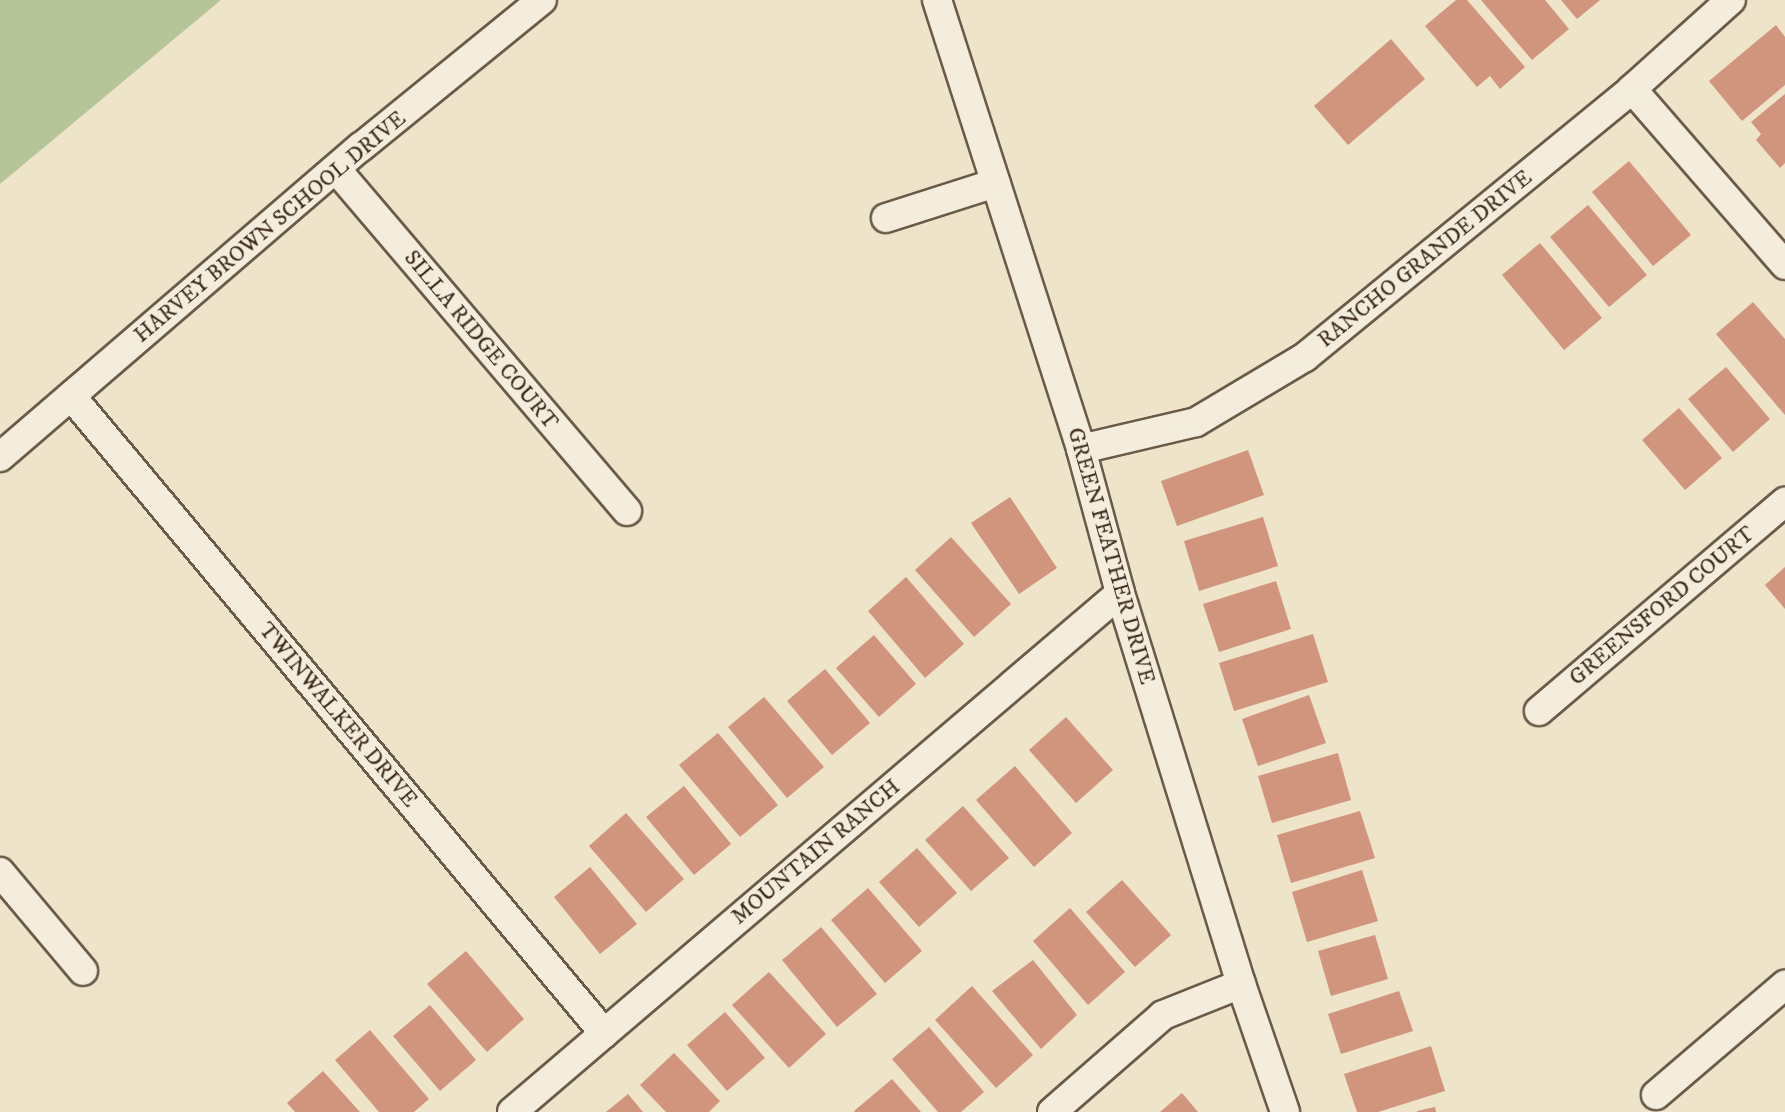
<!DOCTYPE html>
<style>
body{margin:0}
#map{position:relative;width:1785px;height:1112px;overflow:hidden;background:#eee4ca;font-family:"IM FELL DW Pica",serif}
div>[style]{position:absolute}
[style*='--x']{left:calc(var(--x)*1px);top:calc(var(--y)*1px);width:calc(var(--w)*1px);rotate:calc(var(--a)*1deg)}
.green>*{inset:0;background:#b6c598}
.building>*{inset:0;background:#d1947c}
.roads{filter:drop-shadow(2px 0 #6b5a48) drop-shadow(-2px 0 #6b5a48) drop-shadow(0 2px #6b5a48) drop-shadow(0 -2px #6b5a48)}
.minor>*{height:28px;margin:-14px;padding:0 14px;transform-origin:14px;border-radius:14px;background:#f4eddd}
span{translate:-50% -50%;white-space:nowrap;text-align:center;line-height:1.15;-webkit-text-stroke:4.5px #f4eddd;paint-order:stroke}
.street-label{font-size:22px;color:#3f2c1d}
</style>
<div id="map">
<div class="green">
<div style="clip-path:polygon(0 0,221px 0,0 184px)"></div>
</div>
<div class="building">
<div style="clip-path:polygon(1456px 0,1467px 0,1525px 67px,1500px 89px,1490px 76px,1477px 87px,1425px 26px)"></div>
<div style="clip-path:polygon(1481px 0,1545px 0,1569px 29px,1532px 60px)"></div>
<div style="clip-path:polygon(1561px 0,1600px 0,1577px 19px)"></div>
<div style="clip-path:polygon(1776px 25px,1785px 37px,1785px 85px,1742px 121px,1709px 81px)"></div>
<div style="clip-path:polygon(1391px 39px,1425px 79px,1348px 145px,1314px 106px)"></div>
<div style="clip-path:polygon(1785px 94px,1785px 163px,1780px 168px,1756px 140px,1761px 134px,1751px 122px)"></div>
<div style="clip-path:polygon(1629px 161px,1691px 235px,1653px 266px,1592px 192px)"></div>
<div style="clip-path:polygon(1588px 205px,1647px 275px,1609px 307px,1550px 237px)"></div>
<div style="clip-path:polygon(1540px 243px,1602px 318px,1564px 350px,1502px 275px)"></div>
<div style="clip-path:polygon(1753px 302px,1785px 339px,1785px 415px,1716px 334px)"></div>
<div style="clip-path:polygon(1726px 367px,1770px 419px,1733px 452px,1688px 399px)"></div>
<div style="clip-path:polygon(1679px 408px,1722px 458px,1685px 490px,1642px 440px)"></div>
<div style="clip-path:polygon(1248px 450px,1264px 495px,1177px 526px,1161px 481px)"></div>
<div style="clip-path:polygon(1010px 497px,1057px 568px,1019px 594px,971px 523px)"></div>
<div style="clip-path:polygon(1263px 517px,1278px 566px,1199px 591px,1184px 541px)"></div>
<div style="clip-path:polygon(951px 537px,1011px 604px,974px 637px,915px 570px)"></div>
<div style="clip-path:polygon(1785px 567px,1785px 609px,1765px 585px)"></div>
<div style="clip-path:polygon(906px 577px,964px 644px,925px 678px,868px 611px)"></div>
<div style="clip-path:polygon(1276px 581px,1291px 629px,1219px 652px,1203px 604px)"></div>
<div style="clip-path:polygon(1313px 634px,1328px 682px,1234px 711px,1219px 663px)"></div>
<div style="clip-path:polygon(874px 635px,916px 684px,879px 717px,836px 668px)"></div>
<div style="clip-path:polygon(825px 669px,870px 723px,832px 755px,787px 701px)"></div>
<div style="clip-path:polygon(1309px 695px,1326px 743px,1258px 766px,1242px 719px)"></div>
<div style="clip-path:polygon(764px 697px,824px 767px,787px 798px,728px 727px)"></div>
<div style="clip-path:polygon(1066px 717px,1113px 770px,1076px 803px,1029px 750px)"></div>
<div style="clip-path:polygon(718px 733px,778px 805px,740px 837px,679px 765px)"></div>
<div style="clip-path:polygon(1338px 753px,1351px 800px,1272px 823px,1258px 776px)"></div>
<div style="clip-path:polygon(1015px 766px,1072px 833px,1034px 867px,976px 800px)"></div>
<div style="clip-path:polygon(684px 786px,731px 844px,694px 875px,646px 817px)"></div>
<div style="clip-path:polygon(963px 806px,1009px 858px,971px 891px,925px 840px)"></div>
<div style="clip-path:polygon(1360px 811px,1375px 858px,1291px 883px,1277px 835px)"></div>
<div style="clip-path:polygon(626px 813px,684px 879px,646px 912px,589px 846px)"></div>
<div style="clip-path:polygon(917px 848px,957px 893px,919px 927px,879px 882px)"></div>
<div style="clip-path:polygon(590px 867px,637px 924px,600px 954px,554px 897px)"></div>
<div style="clip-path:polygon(1362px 870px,1378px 921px,1307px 942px,1292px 892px)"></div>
<div style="clip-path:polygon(1122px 880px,1171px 935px,1135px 967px,1086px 912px)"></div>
<div style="clip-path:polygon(868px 888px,922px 951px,885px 983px,831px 920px)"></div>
<div style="clip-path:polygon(1070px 908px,1125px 972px,1088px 1005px,1033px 941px)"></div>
<div style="clip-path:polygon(821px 927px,877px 994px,837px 1027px,782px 960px)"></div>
<div style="clip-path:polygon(1375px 935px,1388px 979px,1331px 996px,1318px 951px)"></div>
<div style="clip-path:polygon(466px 951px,524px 1019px,487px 1052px,427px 984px)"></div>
<div style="clip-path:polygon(1033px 960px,1077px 1015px,1041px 1049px,992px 991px)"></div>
<div style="clip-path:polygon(769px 972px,826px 1034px,789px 1068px,732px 1005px)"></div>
<div style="clip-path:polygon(972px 986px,1033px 1055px,996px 1088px,935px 1020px)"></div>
<div style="clip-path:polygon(1399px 991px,1413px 1031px,1341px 1054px,1328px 1014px)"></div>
<div style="clip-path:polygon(430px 1005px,476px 1060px,440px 1091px,393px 1036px)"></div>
<div style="clip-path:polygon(725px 1012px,765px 1058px,727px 1091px,687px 1045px)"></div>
<div style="clip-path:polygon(929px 1027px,984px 1092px,961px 1112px,938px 1112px,892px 1059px)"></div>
<div style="clip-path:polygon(370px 1030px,429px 1099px,414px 1112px,379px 1112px,335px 1060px)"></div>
<div style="clip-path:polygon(1431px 1046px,1445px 1091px,1378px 1112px,1357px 1112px,1344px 1074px)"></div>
<div style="clip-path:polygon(674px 1053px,720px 1101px,709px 1112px,666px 1112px,640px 1085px)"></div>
<div style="clip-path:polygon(323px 1071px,360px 1112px,295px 1112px,287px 1103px)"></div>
<div style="clip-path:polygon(892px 1079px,921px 1112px,855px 1112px,854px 1111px)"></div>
<div style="clip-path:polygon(1182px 1093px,1198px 1112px,1160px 1112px)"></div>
<div style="clip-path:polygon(628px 1094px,643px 1112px,606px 1112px)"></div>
<div style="clip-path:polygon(1435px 1107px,1436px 1112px,1417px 1112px,1417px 1111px)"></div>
</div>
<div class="roads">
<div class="minor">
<div style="--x:937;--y:0;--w:472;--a:72.2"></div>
<div style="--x:1081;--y:449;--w:149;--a:74.8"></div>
<div style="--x:1120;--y:593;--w:409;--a:72.8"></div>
<div style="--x:1241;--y:984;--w:135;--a:71"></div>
<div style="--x:1632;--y:89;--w:233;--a:49"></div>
<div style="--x:336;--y:169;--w:449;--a:49.6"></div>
<div style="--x:886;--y:218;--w:115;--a:-17.7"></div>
<div style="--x:71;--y:396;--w:831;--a:50.08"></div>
<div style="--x:1081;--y:449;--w:118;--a:-13.2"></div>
<div style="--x:1196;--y:422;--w:127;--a:-30.8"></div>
<div style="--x:1305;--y:357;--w:423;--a:-39.3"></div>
<div style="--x:1632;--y:89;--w:133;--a:-42"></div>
<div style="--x:0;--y:457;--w:476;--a:-40.7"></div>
<div style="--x:361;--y:147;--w:233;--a:-39.1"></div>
<div style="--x:1539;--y:711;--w:323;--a:-40.4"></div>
<div style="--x:0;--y:872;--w:129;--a:50"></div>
<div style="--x:1656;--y:1095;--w:170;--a:-40.5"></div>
<div style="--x:512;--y:1112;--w:799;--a:-40.48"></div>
<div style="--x:1052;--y:1112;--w:147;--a:-41.1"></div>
<div style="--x:1163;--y:1015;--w:84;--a:-21.7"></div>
</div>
</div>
<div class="street-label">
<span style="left:270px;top:227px;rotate:-40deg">HARVEY BROWN SCHOOL DRIVE</span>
<span style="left:1425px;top:259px;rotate:-39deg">RANCHO GRANDE DRIVE</span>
<span style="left:481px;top:340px;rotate:50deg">SILLA RIDGE COURT</span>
<span style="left:1111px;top:556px;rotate:74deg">GREEN FEATHER DRIVE</span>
<span style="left:1662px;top:606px;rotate:-40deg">GREENSFORD COURT</span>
<span style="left:338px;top:715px;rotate:50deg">TWINWALKER DRIVE</span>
<span style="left:816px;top:852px;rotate:-40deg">MOUNTAIN RANCH</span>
</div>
</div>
